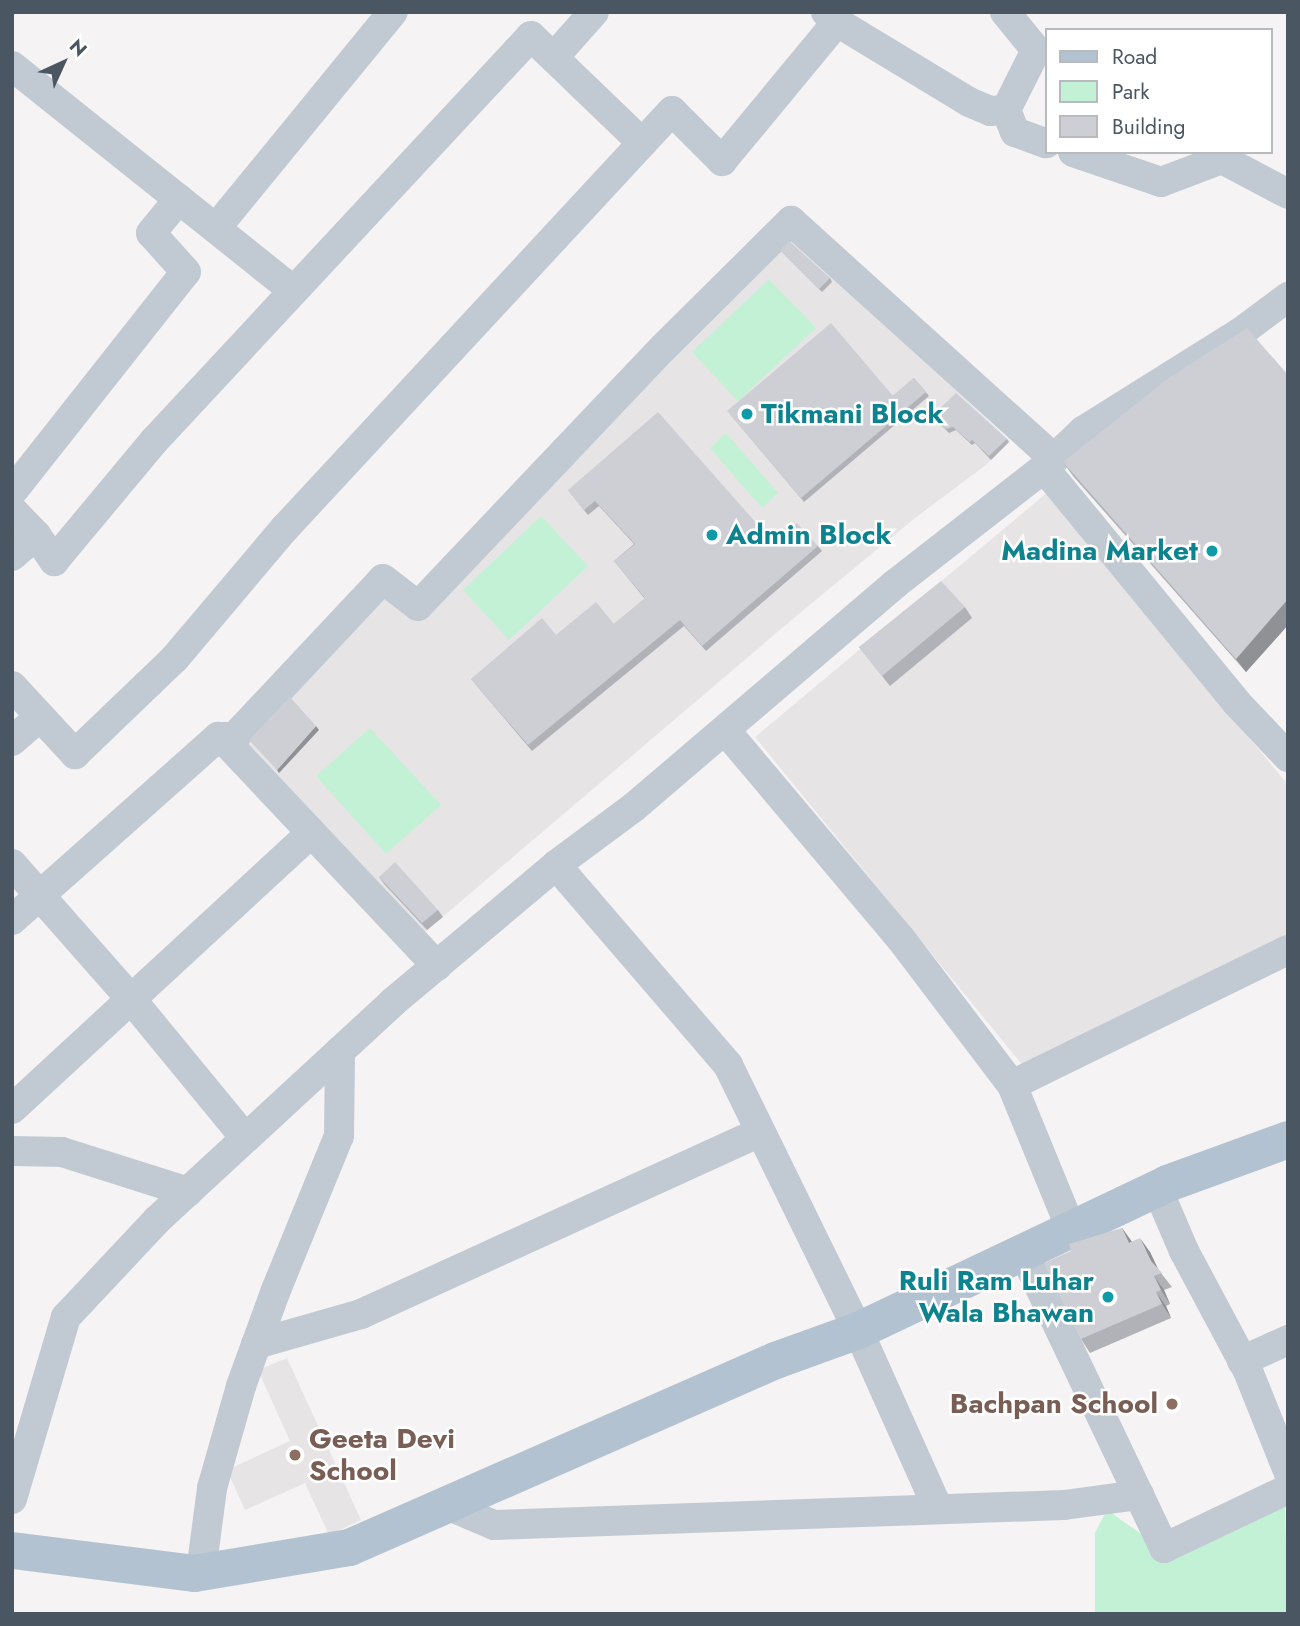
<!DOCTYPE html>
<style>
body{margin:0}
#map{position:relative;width:1300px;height:1626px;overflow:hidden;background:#f5f3f3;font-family:Jost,sans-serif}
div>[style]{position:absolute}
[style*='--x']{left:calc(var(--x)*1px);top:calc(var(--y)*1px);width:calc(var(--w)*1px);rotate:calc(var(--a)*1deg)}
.education>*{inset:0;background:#e6e4e5}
.green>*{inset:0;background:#c3f1d5}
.minor>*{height:30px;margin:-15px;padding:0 15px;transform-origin:15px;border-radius:15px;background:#c1cad2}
.major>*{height:37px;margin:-18.5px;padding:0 18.5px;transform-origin:18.5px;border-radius:18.5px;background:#b3c2d1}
.wall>*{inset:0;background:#b0b2b7}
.shaded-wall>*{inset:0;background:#909195}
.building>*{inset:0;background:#cdcfd5}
.dots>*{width:19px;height:19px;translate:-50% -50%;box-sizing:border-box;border:4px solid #fff;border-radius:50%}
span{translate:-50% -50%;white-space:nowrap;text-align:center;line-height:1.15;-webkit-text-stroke:5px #fff;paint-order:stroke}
.culture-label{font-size:28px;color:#0d838f;font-weight:700}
.left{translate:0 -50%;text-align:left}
.right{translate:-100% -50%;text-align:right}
.education-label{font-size:28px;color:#785e54;font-weight:700}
.frame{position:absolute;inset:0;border:14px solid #4a5661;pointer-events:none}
.legend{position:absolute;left:1045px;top:28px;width:228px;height:126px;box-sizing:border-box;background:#fff;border:2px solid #b7bbc0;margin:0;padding:9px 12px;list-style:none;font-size:21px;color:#4a5661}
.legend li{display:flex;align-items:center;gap:14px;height:35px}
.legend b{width:35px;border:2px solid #b7bbc0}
.north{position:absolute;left:28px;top:28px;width:70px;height:70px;-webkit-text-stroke:5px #fff;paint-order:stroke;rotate:45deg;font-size:19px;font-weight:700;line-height:28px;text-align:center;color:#4a5661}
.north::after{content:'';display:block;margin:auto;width:24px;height:32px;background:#4a5661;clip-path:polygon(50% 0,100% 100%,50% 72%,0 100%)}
</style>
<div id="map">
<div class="education">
<div style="clip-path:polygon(792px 236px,1010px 441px,986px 465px,915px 518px,795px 617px,419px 937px,241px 745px,381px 588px,414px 619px)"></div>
<div style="clip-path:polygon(1048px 492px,1288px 785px,1288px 935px,1024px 1067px,755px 737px)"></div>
<div style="clip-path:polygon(287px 1358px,361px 1520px,329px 1535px,305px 1483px,245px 1510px,227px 1470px,290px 1441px,258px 1370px)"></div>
</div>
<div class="green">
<div style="clip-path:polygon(769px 279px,816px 328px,738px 401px,692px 352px)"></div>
<div style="clip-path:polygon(726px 433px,778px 493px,762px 508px,710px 448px)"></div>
<div style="clip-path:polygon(541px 516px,588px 566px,509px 640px,463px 590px)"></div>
<div style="clip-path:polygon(370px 728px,441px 805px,386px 854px,316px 776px)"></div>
<div style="clip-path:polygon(1285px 1506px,1288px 1614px,1095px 1614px,1095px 1533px,1107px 1510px,1154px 1543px)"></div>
</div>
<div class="minor">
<div style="--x:826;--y:12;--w:15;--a:42"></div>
<div style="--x:837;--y:22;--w:154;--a:31.2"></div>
<div style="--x:969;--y:102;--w:23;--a:23"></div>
<div style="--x:990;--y:111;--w:16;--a:-4"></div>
<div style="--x:1006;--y:110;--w:24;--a:68"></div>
<div style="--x:1015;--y:132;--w:33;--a:20"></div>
<div style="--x:1005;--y:12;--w:49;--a:50.8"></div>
<div style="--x:1036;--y:50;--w:67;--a:116.6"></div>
<div style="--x:554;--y:57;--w:60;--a:-48.4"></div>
<div style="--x:12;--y:66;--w:359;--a:38.6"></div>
<div style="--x:1073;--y:152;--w:93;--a:18.8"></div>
<div style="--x:1161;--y:182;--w:65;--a:-20.7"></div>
<div style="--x:1222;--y:159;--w:75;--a:27.9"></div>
<div style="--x:216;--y:228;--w:279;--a:-50.7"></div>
<div style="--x:1044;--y:468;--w:303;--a:50.6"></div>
<div style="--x:1236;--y:702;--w:76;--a:46.6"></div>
<div style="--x:12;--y:492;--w:280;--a:-51.7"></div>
<div style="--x:186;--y:272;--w:52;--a:-131.9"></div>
<div style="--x:151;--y:233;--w:44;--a:-50.5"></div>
<div style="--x:12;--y:510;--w:35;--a:46"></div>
<div style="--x:12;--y:556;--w:32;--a:-41"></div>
<div style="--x:36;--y:535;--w:32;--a:55"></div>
<div style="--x:54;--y:561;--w:156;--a:-50.2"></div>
<div style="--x:154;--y:441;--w:553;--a:-47.05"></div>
<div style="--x:531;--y:36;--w:154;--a:43.9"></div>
<div style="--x:12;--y:686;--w:93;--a:47.2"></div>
<div style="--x:75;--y:754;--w:139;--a:-43.8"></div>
<div style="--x:175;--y:658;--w:170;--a:-49.8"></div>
<div style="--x:285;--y:528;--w:569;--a:-47.14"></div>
<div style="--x:672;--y:111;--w:71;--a:45"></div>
<div style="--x:722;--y:161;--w:180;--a:-50.4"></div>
<div style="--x:725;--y:730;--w:273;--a:49.9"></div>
<div style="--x:901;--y:939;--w:183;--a:52.8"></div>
<div style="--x:1012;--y:1085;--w:156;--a:67.7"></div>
<div style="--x:12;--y:741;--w:37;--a:-41"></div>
<div style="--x:12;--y:864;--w:180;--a:48.6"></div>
<div style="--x:131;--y:999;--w:180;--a:50.6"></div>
<div style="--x:556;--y:865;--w:264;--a:49.3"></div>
<div style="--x:728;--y:1065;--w:295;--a:63.9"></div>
<div style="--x:858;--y:1330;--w:196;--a:65.9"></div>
<div style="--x:12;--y:920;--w:276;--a:-41.6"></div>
<div style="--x:218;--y:737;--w:16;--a:0"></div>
<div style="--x:437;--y:966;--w:305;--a:-133.3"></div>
<div style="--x:228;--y:744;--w:226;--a:-46.8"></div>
<div style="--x:383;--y:579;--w:44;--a:37.6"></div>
<div style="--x:418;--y:606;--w:357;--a:-46.5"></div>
<div style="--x:664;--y:347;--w:179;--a:-44.8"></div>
<div style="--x:791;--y:221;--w:355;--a:42.1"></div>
<div style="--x:1012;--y:1085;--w:307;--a:-26.1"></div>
<div style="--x:12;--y:1109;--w:407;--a:-42.7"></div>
<div style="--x:12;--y:1151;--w:50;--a:1.1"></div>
<div style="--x:62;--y:1152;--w:132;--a:17.6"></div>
<div style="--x:1157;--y:1188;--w:69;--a:66.8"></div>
<div style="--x:1184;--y:1251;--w:136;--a:61.9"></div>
<div style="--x:1248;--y:1371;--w:108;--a:68.2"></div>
<div style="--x:1023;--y:1252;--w:328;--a:64.5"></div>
<div style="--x:1164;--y:1548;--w:137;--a:-25.4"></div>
<div style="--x:256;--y:1344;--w:109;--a:-15.9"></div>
<div style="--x:361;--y:1314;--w:439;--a:-24.5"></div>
<div style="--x:1242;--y:1361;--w:51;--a:-24.5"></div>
<div style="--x:12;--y:1499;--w:190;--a:-73.5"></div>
<div style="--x:66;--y:1317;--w:133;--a:-46.8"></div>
<div style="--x:157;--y:1220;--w:321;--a:-42.7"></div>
<div style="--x:393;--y:1002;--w:213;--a:-40"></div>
<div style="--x:556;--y:865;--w:97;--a:-36.6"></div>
<div style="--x:634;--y:807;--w:343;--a:-40.5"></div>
<div style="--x:895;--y:584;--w:189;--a:-37.9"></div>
<div style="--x:1044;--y:468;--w:54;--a:-43.5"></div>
<div style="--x:1083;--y:431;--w:186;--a:-32.1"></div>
<div style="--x:1241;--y:332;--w:59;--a:-36.7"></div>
<div style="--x:447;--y:1505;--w:51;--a:23.1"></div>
<div style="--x:494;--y:1525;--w:570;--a:-2.01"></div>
<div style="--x:1064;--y:1505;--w:76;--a:-7.6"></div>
<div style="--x:201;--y:1572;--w:85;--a:-82.5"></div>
<div style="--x:212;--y:1488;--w:106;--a:-74.1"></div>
<div style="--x:241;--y:1386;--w:102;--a:-70"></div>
<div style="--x:276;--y:1290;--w:166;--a:-67.8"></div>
<div style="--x:339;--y:1136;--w:85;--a:-89.3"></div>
</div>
<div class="major">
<div style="--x:12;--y:1550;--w:183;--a:7.2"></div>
<div style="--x:194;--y:1573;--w:157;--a:-9.5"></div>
<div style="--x:349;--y:1547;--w:465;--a:-23.7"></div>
<div style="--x:775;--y:1360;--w:88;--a:-19.9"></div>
<div style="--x:858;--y:1330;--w:342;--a:-25.4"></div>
<div style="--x:1167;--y:1183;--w:129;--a:-20"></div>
</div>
<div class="wall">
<div style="clip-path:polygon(780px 250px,830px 278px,832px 282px,822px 292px)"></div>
<div style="clip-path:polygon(1288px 375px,1288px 625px,1246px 672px,1073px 476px,1063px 462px)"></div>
<div style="clip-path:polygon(914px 378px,929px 396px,804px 502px,730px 414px,893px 396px)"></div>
<div style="clip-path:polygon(932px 416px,1007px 439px,1009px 442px,991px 460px,975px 443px,972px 445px,956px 430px,949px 433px)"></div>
<div style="clip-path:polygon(568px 490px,774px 543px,818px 546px,822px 551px,706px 651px,684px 626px,532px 751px,471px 679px,556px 635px,614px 624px,645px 599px,614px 561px,634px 544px,599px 506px,588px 515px)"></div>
<div style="clip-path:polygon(965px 607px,972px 618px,890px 686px,859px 647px)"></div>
<div style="clip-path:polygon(379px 877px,438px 910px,443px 917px,427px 930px,384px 884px)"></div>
<div style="clip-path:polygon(1122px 1228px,1132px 1242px,1150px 1252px,1157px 1268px,1172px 1287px,1164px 1290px,1170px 1304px,1166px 1306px,1171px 1318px,1090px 1353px,1081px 1339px)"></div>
</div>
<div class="shaded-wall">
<div style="clip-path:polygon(1288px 599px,1288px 625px,1246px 672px,1236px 659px)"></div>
<div style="clip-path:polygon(316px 726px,319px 730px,279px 773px,277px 770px)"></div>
<div style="clip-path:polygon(1122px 1228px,1132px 1242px,1129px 1243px)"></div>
<div style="clip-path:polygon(1140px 1238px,1150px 1252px,1161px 1275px,1151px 1261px)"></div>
<div style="clip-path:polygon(1154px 1276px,1164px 1290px,1170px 1304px,1161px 1290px)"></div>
<div style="clip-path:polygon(1156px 1292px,1166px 1306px,1171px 1318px,1162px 1304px)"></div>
</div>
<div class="building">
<div style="clip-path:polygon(789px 241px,830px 278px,819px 289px,780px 250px)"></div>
<div style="clip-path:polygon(831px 323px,893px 396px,914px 378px,926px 392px,801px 498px,727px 411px)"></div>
<div style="clip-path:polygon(1247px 328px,1288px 375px,1288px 599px,1236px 659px,1063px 462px,1170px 377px)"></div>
<div style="clip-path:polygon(956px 393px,1007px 439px,989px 456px,972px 440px,970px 442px,953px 427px,946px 429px,932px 416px)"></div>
<div style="clip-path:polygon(658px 412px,774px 543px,797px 523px,818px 546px,702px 646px,680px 620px,528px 745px,471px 679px,542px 618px,556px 635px,596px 602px,614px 624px,645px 598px,614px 561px,635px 544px,595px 501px,584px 510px,568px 490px)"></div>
<div style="clip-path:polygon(941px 581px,965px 607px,882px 676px,859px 647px)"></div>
<div style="clip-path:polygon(290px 697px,316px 726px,277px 770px,249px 740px)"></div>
<div style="clip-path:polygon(395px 862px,438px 910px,422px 923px,379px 877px)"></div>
<div style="clip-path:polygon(1122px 1228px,1129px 1243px,1140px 1238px,1151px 1261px,1162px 1273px,1154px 1276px,1161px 1290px,1156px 1292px,1162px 1304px,1081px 1339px,1044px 1263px,1071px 1251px,1069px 1244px)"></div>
</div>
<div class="dots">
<div style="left:747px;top:414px;background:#0f9aa8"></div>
<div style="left:712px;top:535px;background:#0f9aa8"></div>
<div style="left:1212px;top:551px;background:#0f9aa8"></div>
<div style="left:1108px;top:1297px;background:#0f9aa8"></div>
<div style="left:1172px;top:1404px;background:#8d6e63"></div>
<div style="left:295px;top:1455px;background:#8d6e63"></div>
</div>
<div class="culture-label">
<span class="left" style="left:761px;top:414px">Tikmani Block</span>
<span class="left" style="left:726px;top:535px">Admin Block</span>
<span class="right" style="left:1198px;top:551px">Madina Market</span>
<span class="right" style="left:1094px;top:1297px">Ruli Ram Luhar<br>Wala Bhawan</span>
</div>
<div class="education-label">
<span class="right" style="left:1158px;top:1404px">Bachpan School</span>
<span class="left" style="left:309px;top:1455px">Geeta Devi<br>School</span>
</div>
<div class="frame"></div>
<ul class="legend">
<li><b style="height:9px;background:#b3c2d1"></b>Road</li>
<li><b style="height:19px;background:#c3f1d5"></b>Park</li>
<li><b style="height:19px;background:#cdcfd5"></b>Building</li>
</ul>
<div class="north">N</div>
</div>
